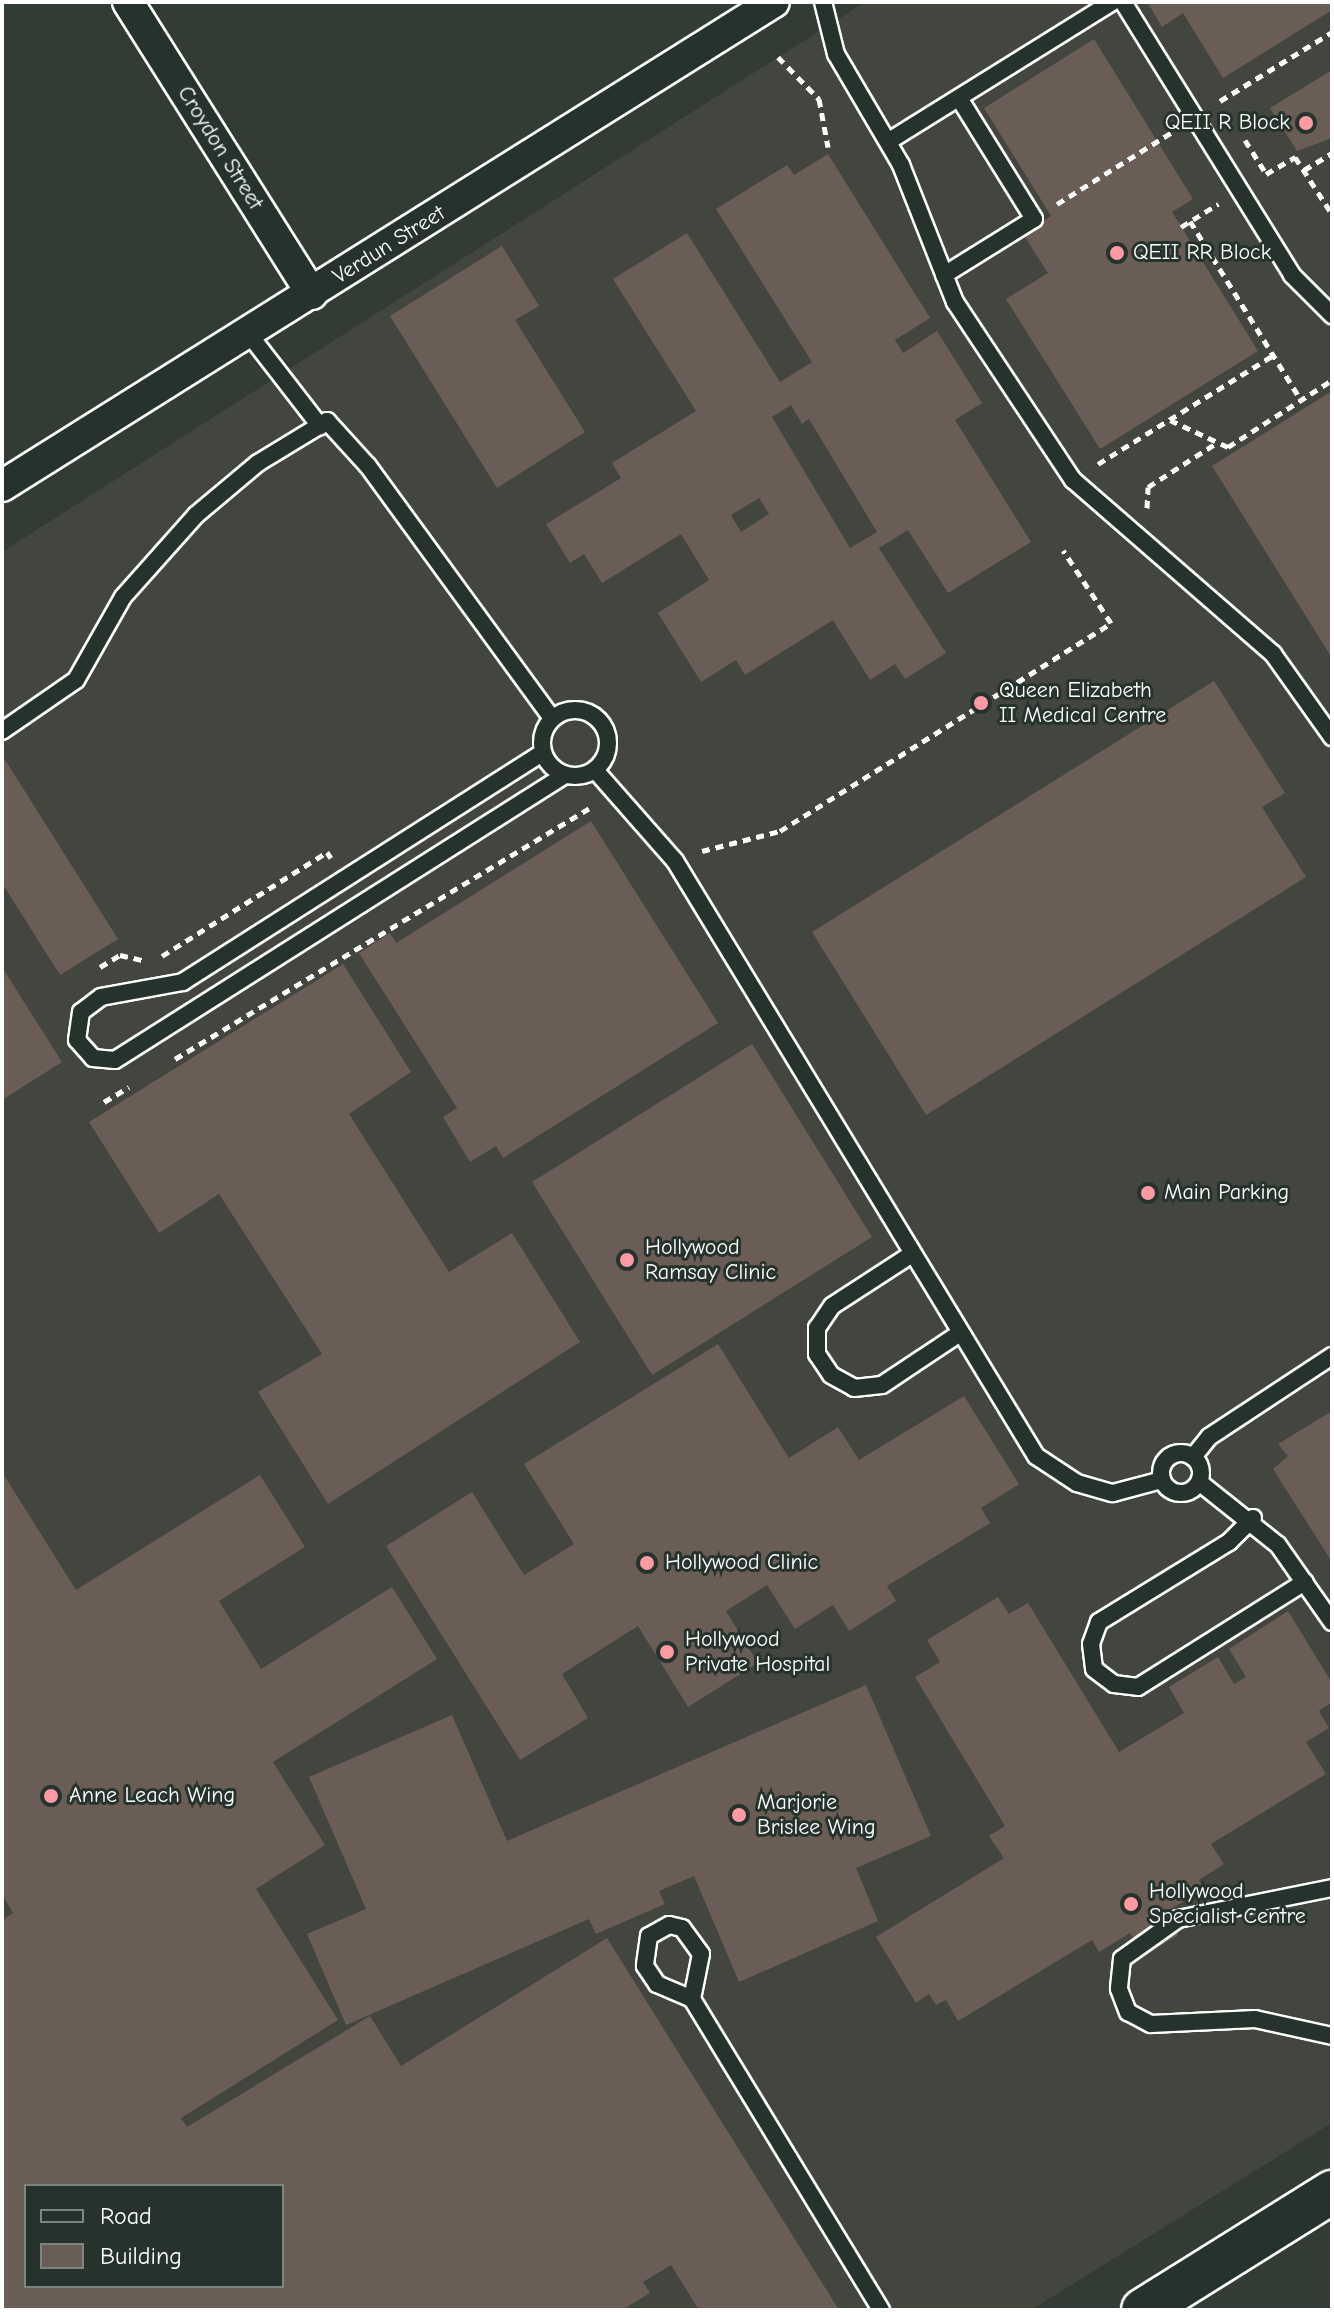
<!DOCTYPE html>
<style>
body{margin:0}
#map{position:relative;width:1334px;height:2312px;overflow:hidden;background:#333b35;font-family:"Comic Neue",sans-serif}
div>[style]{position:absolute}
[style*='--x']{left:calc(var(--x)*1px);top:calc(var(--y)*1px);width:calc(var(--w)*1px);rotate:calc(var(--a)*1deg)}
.built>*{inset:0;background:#43453f}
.building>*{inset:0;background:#695d56}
.path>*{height:5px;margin-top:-2.5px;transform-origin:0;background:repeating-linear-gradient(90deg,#fff 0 8px,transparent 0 14px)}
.roads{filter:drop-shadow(2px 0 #fff) drop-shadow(-2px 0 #fff) drop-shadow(0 2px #fff) drop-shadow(0 -2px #fff)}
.lane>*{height:16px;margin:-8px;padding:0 8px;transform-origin:8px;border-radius:8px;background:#26332d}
.lane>.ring{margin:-8px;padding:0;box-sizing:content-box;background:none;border:16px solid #26332d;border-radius:50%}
.street>*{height:30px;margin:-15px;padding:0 15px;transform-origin:15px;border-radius:15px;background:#26332d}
.secondary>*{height:42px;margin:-21px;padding:0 21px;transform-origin:21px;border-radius:21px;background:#26332d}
.dots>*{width:22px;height:22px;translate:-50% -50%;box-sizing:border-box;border:4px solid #26332d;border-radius:50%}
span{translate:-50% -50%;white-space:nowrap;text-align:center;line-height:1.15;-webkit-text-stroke:6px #26332d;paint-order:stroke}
.poi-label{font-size:22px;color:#fff}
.right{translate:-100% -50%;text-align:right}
.left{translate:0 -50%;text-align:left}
.street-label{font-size:22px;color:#fff}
.frame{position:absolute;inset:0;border:4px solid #fff;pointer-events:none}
.legend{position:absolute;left:24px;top:2184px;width:260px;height:104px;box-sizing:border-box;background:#26332d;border:2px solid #7d8581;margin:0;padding:10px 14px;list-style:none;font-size:24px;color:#fff}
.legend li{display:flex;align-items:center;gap:16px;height:40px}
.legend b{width:40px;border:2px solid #7d8581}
</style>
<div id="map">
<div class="built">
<div style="clip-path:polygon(evenodd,865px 2px,1332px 2px,1332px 2123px,1031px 2310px,2px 2310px,2px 552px,865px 2px,26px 2186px,282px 2186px,282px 2286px,26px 2286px,26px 2186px)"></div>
</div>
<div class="building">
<div style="clip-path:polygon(1154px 2px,1332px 2px,1332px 10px,1223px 78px,1183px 13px,1162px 27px,1149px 5px)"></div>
<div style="clip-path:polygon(1094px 39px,1193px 199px,1172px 212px,1258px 351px,1100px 449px,1006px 299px,1048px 273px,1023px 234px,1051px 216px,984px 108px)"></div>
<div style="clip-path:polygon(1332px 70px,1332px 138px,1297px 151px,1270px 108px)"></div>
<div style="clip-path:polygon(evenodd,828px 154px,930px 318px,895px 340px,903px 353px,937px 331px,982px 403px,955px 420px,1031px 542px,948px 593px,908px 530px,879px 548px,946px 653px,905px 679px,895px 664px,870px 680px,833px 620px,745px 675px,736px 660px,701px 682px,658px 613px,709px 580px,681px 534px,602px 583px,584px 554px,570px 563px,546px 524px,621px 478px,612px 463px,696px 411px,613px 279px,687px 233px,780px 382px,812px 362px,716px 209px,787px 165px,794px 175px,828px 154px,791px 405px,802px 424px,809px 419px,877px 532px,850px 548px,772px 417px,791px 405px,828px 154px,759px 498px,769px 514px,741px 532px,731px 515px,759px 498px)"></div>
<div style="clip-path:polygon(502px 246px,539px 306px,515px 320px,585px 432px,497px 488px,390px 316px)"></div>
<div style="clip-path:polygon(1332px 391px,1332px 658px,1212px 466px)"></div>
<div style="clip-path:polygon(1214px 681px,1285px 793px,1262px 807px,1306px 877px,926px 1115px,812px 932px)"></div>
<div style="clip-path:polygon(2px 755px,118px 939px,60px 975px,2px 883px)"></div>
<div style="clip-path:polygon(591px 821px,718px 1023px,503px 1158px,496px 1146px,470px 1162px,443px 1117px,457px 1108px,359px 953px,390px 933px,396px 943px)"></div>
<div style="clip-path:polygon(343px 964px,411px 1072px,349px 1114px,449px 1272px,512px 1233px,580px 1342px,328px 1504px,258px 1392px,322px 1354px,219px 1194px,159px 1233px,89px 1122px)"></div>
<div style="clip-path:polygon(2px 967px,62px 1062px,2px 1100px)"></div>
<div style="clip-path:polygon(752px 1044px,872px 1237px,652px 1375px,532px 1182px)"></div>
<div style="clip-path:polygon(718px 1344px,789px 1458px,838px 1427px,859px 1460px,964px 1396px,1019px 1484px,981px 1508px,990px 1523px,887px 1586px,896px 1601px,849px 1631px,833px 1605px,795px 1629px,767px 1585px,726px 1611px,758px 1663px,688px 1707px,638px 1626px,562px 1674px,588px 1718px,520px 1760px,386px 1546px,472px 1492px,524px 1575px,574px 1544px,524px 1464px)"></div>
<div style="clip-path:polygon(1332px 1411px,1332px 1562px,1273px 1469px,1288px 1456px,1278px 1444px)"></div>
<div style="clip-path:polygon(evenodd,2px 1472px,76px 1590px,260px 1475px,305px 1547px,219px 1601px,261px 1669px,392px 1587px,437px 1659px,273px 1762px,325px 1845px,256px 1889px,338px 2020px,181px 2118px,187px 2127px,370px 2016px,401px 2066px,607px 1938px,839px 2310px,699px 2310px,671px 2265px,643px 2282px,650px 2293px,622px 2310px,2px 2310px,2px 1920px,13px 1913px,2px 1894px,2px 1472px,26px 2186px,282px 2186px,282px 2286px,26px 2286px,26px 2186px)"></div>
<div style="clip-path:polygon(998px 1597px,1009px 1614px,1028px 1603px,1119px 1752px,1184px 1713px,1169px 1687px,1218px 1657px,1234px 1684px,1246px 1677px,1229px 1649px,1288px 1611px,1332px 1683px,1332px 1702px,1319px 1711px,1329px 1728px,1306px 1742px,1326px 1774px,1211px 1844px,1224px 1864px,1199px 1880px,1204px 1889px,1164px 1913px,1178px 1935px,1144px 1956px,1130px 1933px,1099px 1952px,1092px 1940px,958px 2021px,946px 2000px,936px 2005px,929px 1994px,916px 2003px,876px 1937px,1004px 1858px,989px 1836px,1005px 1826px,915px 1677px,940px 1662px,927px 1640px)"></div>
<div style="clip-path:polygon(866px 1685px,931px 1836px,856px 1868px,878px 1921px,739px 1982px,694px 1876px,659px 1891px,665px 1904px,596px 1934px,589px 1919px,346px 2025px,307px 1934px,366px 1909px,309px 1777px,452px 1715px,507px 1841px)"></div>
</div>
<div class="path">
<div style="--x:778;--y:57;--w:59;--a:45.7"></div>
<div style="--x:819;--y:99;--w:49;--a:79.4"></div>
<div style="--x:1220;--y:101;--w:132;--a:-31.6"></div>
<div style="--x:1245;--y:140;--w:40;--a:58"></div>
<div style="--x:1266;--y:174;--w:34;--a:-30"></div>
<div style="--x:1295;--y:157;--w:68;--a:57"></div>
<div style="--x:1304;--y:170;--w:33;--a:-31"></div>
<div style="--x:1057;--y:204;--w:138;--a:-32"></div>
<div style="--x:1190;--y:221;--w:211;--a:58.2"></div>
<div style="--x:1181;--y:227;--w:44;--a:-31.9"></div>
<div style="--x:1170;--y:420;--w:64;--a:25"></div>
<div style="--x:1228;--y:447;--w:124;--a:-32.8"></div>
<div style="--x:1098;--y:464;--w:205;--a:-31.8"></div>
<div style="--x:1147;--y:508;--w:21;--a:-87"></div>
<div style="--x:1148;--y:487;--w:83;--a:-32.7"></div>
<div style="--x:702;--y:851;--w:81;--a:-14.4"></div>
<div style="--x:780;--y:831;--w:391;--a:-32.1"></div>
<div style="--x:1111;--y:623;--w:87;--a:-123.3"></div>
<div style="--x:162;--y:956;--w:195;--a:-32.2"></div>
<div style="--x:327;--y:852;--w:7;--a:56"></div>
<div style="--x:100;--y:967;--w:23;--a:-31"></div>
<div style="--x:120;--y:955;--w:23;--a:13"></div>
<div style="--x:175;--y:1059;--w:484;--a:-31.2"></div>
<div style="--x:104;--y:1102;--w:29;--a:-31"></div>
</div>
<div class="roads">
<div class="lane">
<div style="--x:823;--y:2;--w:54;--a:76"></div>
<div style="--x:836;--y:54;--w:129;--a:59.6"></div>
<div style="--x:901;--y:165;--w:147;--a:68.5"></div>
<div style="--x:955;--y:302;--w:214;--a:56.5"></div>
<div style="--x:1073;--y:480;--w:265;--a:41"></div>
<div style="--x:1273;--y:654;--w:102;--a:54.6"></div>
<div style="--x:1123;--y:2;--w:321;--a:58.2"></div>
<div style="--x:1292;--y:275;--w:57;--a:45"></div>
<div style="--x:889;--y:141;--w:263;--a:-31.9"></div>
<div style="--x:944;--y:275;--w:106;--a:-31.9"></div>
<div style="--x:1034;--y:219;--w:142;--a:-121.8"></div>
<div style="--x:248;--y:333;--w:118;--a:52.3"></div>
<div class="ring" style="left:542px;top:710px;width:50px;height:50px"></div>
<div style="--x:2;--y:731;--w:90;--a:-34.6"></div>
<div style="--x:76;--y:680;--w:95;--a:-60.5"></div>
<div style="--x:123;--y:597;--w:110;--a:-48.3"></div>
<div style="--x:196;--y:515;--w:81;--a:-40"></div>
<div style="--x:258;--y:463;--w:81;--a:-31.3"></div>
<div style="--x:327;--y:421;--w:61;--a:47.7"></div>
<div style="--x:368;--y:466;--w:312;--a:53.9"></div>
<div style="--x:542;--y:753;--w:426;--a:147.5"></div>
<div style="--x:183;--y:982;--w:83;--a:169.6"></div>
<div style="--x:101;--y:997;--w:25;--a:143"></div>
<div style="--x:81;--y:1012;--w:28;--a:98"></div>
<div style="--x:77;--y:1040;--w:24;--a:48"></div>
<div style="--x:93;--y:1058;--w:22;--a:5"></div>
<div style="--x:115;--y:1060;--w:533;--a:-32.35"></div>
<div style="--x:595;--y:770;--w:121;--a:48.7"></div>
<div style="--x:675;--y:861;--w:696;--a:58.75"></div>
<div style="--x:1036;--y:1456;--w:49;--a:33.4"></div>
<div style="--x:1077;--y:1483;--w:37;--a:16"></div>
<div style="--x:1113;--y:1493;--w:51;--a:-14.9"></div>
<div style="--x:912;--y:1254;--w:95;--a:147"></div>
<div style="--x:832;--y:1306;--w:27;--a:124"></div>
<div style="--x:817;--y:1328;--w:26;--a:90"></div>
<div style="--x:817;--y:1354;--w:25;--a:56"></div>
<div style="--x:831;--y:1375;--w:26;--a:29"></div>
<div style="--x:854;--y:1388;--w:28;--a:-6"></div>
<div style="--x:882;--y:1385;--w:94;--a:-33.7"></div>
<div class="ring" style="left:1161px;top:1453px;width:24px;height:24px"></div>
<div style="--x:1193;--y:1457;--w:26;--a:-51"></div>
<div style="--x:1209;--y:1437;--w:147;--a:-33.4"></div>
<div style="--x:1199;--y:1482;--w:101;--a:38.6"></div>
<div style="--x:1278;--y:1545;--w:94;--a:55"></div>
<div style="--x:1253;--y:1518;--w:34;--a:135"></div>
<div style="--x:1229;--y:1542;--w:153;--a:148.4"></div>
<div style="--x:1099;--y:1622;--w:23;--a:110"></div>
<div style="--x:1091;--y:1644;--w:25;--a:83"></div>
<div style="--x:1094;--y:1669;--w:25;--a:37"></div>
<div style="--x:1114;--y:1684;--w:24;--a:7"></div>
<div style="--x:1138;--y:1687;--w:197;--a:-32.2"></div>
<div style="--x:1332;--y:1888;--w:157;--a:168.6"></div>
<div style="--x:1178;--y:1919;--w:69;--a:144.5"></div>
<div style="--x:1122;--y:1959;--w:30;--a:96"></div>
<div style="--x:1119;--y:1989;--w:25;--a:69"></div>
<div style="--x:1128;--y:2012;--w:26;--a:28"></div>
<div style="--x:1151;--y:2024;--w:104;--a:-2.8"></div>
<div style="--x:1255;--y:2019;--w:79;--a:12.4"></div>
<div style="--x:692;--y:1999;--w:46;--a:-78.7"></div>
<div style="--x:701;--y:1954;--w:32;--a:-126"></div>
<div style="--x:682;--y:1928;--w:13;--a:-167"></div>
<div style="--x:669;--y:1925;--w:23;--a:151"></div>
<div style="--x:649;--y:1936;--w:30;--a:98"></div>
<div style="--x:645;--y:1966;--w:22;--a:56"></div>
<div style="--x:657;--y:1984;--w:38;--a:23"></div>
<div style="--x:692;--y:1999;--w:364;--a:58.7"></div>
</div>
<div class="street">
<div style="--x:128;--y:2;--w:345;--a:57.8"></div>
<div style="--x:2;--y:486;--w:911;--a:-32.09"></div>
</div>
<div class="secondary">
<div style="--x:1143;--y:2310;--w:223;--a:-32"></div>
</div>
</div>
<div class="dots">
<div style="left:1306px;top:123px;background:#ff9aa2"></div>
<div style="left:1117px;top:253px;background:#ff9aa2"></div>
<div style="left:981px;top:703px;background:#ff9aa2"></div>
<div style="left:1148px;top:1193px;background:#ff9aa2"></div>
<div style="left:627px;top:1260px;background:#ff9aa2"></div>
<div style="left:647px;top:1563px;background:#ff9aa2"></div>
<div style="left:667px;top:1652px;background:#ff9aa2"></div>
<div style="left:51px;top:1796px;background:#ff9aa2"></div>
<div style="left:739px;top:1815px;background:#ff9aa2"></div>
<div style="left:1131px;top:1904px;background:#ff9aa2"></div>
</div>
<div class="poi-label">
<span class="right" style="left:1290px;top:123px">QEII R Block</span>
<span class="left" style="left:1133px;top:253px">QEII RR Block</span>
<span class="left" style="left:999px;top:703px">Queen Elizabeth<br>II Medical Centre</span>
<span class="left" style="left:1164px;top:1193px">Main Parking</span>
<span class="left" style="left:645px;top:1260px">Hollywood<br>Ramsay Clinic</span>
<span class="left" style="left:665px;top:1563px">Hollywood Clinic</span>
<span class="left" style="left:685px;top:1652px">Hollywood<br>Private Hospital</span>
<span class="left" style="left:69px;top:1796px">Anne Leach Wing</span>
<span class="left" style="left:757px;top:1815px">Marjorie<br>Brislee Wing</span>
<span class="left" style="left:1149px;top:1904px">Hollywood<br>Specialist Centre</span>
</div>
<div class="street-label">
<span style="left:220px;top:148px;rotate:58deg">Croydon Street</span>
<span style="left:389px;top:245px;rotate:-32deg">Verdun Street</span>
</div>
<div class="frame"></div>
<ul class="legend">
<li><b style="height:10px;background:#26332d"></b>Road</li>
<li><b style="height:22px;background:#695d56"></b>Building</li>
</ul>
</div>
